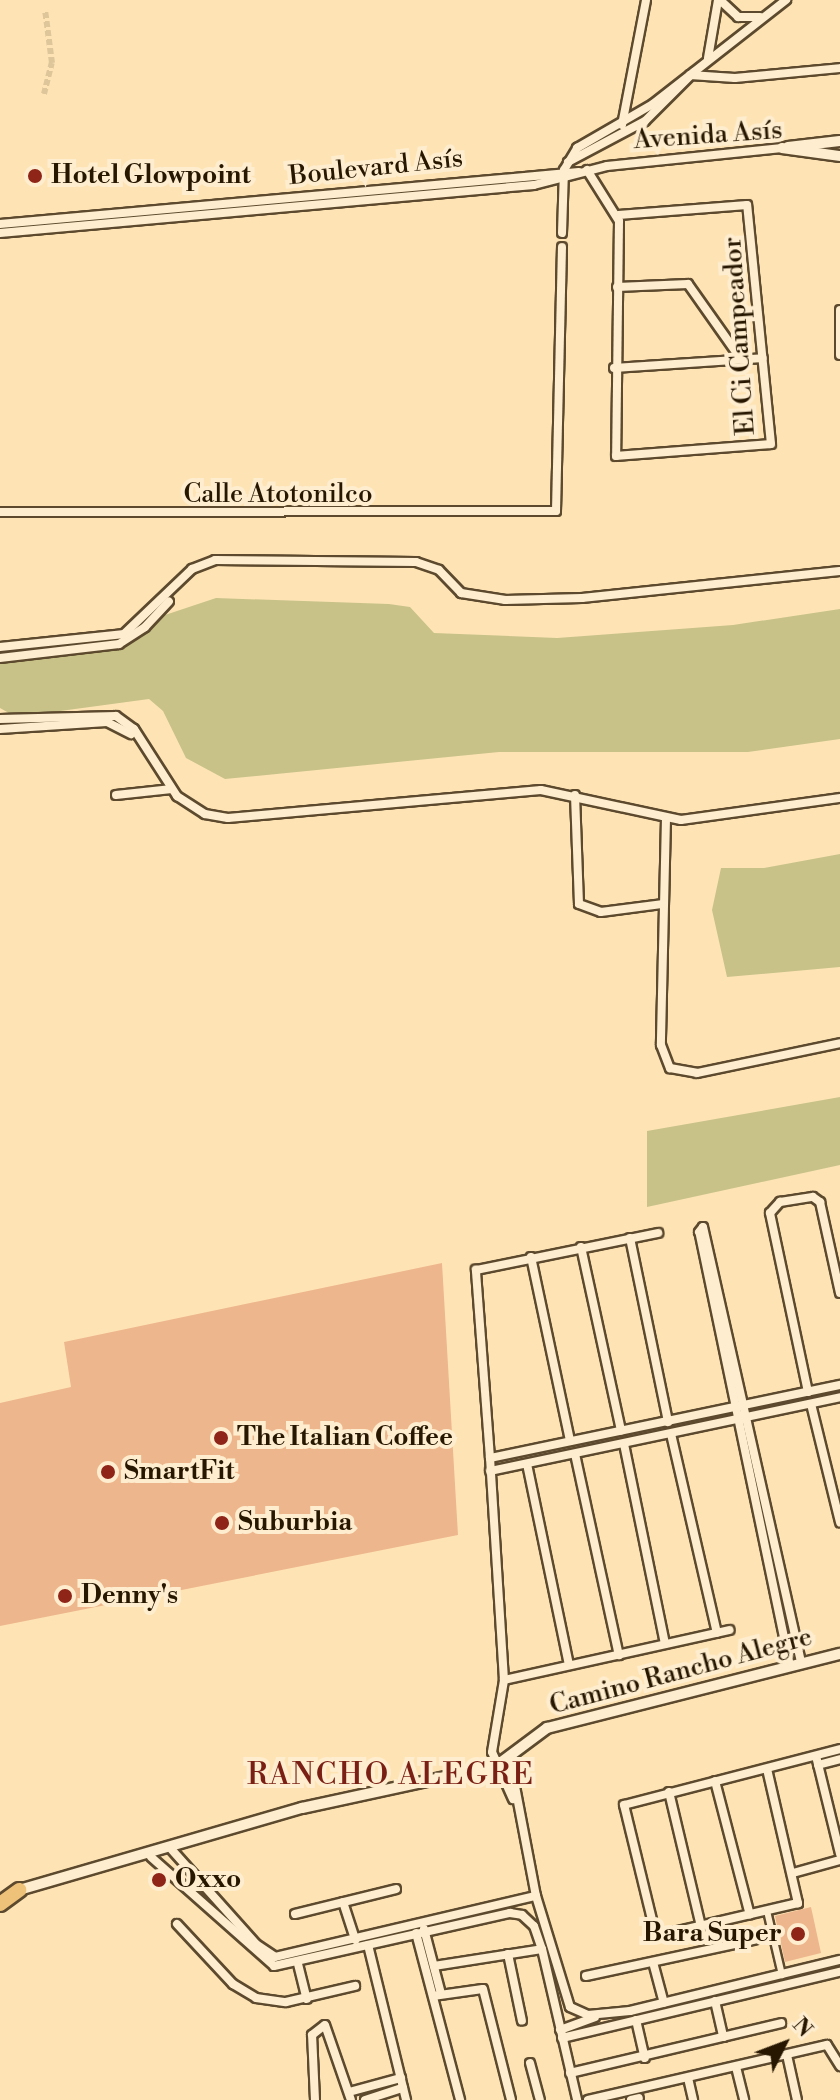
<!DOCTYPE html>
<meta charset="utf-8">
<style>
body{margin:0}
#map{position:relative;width:840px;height:2100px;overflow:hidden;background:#fee4b5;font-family:"Libre Bodoni",serif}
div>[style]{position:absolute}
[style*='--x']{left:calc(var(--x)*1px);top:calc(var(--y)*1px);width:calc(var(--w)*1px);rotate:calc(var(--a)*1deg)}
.green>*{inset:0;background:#c8c288}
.building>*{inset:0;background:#eeb68c}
.pedestrian-tunnel>*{height:6px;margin-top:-3px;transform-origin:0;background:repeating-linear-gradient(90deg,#dec59a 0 6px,transparent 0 9px)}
.roads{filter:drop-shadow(2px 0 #5d4a2e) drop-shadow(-2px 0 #5d4a2e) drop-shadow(0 2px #5d4a2e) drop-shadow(0 -2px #5d4a2e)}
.pedestrian>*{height:6px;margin:-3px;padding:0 3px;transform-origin:3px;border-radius:3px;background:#feedcf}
.minor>*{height:8px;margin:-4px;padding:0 4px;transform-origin:4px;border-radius:4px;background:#feedcf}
.tertiary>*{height:10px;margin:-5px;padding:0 5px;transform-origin:5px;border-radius:5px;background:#feedcf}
.trunk>*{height:14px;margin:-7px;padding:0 7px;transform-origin:7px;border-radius:7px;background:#efc27a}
.dots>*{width:22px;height:22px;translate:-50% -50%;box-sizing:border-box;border:4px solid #feedcf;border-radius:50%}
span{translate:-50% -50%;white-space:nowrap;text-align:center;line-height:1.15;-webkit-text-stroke:8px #feedcf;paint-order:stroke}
.street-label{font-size:26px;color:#271701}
.poi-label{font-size:26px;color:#271701;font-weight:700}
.left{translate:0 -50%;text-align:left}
.right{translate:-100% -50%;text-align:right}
.quarter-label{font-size:30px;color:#7a1f14;letter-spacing:2px}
.north{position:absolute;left:744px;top:2004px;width:80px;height:80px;-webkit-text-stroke:6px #feedcf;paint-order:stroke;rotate:48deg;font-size:22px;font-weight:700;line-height:32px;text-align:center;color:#271701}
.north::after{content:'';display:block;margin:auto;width:28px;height:36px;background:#271701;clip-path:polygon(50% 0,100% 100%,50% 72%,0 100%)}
</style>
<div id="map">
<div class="green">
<div style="clip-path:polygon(216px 598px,389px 604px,410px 607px,434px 633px,557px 638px,733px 625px,840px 609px,840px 739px,748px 752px,499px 752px,225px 779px,186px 758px,163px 711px,149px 699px,16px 717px,0 708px,0 661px,111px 650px,142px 637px,156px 618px)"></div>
<div style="clip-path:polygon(840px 854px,840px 967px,727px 977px,712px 910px,721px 868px,764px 868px)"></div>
<div style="clip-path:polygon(840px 1097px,840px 1165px,647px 1207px,647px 1131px)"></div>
</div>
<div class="building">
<div style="clip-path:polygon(442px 1263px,458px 1535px,0 1626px,0 1403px,71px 1387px,64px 1342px)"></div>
<div style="clip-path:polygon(811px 1907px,821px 1953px,785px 1962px,775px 1916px)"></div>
</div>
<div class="pedestrian-tunnel">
<div style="--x:44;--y:94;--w:32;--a:-76"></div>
<div style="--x:52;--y:63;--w:53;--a:-97.5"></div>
</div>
<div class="roads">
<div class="pedestrian">
<div style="--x:767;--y:1911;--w:66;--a:76.8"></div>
</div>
<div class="minor">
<div style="--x:720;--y:0;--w:25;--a:43"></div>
<div style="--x:738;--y:17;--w:22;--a:0"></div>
<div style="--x:708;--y:58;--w:59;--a:-80.2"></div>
<div style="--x:690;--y:75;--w:45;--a:3.8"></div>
<div style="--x:735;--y:78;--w:105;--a:-5.4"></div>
<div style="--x:622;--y:125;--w:127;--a:-79.1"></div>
<div style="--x:568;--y:162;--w:87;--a:-28"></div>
<div style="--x:645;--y:121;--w:69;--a:-45"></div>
<div style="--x:587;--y:170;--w:60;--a:57.9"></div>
<div style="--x:619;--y:221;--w:235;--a:90.7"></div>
<div style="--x:616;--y:456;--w:155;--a:-4.4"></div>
<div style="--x:771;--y:444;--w:240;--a:-95.7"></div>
<div style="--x:747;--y:205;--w:129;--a:175.6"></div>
<div style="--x:0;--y:224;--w:581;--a:-5.13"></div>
<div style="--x:0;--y:233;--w:536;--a:-5.14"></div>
<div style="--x:534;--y:185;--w:75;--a:-14.6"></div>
<div style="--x:607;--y:166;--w:176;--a:-5.9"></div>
<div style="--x:562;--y:233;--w:63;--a:-88.2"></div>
<div style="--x:564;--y:170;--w:26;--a:-59"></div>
<div style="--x:577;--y:148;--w:88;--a:-30.1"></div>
<div style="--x:653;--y:104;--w:169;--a:-38"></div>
<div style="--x:617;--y:287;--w:71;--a:-2.4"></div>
<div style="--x:688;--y:284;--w:92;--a:54.8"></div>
<div style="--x:840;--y:310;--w:45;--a:90"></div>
<div style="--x:614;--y:368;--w:149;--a:-3.8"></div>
<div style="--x:0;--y:512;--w:556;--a:-0.1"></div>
<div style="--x:556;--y:511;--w:264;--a:-88.7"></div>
<div style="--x:0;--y:647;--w:125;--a:-6"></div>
<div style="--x:124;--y:634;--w:94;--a:-43.7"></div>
<div style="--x:192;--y:569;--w:25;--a:-21"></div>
<div style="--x:215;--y:560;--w:201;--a:0.6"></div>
<div style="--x:416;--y:562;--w:24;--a:19"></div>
<div style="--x:439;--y:570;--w:32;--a:46"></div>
<div style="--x:461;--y:593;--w:45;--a:9"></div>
<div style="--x:505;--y:600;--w:77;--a:-1.5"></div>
<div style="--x:582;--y:598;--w:259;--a:-6"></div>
<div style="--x:0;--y:658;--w:120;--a:-6.7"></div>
<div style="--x:119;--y:644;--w:31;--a:-33"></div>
<div style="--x:145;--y:627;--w:35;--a:-47"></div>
<div style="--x:0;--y:719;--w:116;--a:-1.5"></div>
<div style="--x:116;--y:716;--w:22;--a:36"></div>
<div style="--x:134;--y:729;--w:80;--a:57.3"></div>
<div style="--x:177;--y:796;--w:33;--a:33"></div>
<div style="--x:205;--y:814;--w:23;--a:10"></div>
<div style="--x:228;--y:818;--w:314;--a:-5.1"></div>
<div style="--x:541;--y:790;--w:143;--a:12.1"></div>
<div style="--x:681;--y:820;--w:161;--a:-7.9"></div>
<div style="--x:0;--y:729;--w:107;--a:-3.7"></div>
<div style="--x:107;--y:722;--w:27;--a:27"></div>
<div style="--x:116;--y:795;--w:56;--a:-6.1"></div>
<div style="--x:575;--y:795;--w:109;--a:87.9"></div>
<div style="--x:579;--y:904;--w:23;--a:20"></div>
<div style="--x:601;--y:912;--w:63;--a:-7.4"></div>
<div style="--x:666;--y:818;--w:227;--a:91.3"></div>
<div style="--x:661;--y:1045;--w:25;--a:69"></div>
<div style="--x:670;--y:1068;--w:27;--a:10"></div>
<div style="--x:697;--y:1073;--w:146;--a:-11.8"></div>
<div style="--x:630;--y:1238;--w:188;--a:78.3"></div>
<div style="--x:581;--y:1247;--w:188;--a:77.7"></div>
<div style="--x:531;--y:1257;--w:188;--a:78"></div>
<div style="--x:808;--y:1392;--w:183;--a:-102"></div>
<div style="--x:770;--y:1213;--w:15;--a:-48"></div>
<div style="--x:780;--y:1202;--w:33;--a:-9"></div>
<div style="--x:813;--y:1197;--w:9;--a:36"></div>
<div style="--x:820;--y:1202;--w:93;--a:77.6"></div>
<div style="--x:811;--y:1404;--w:122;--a:76.2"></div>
<div style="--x:671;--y:1434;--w:204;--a:77"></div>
<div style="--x:624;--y:1444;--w:204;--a:78.4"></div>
<div style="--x:575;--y:1454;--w:206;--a:77.7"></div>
<div style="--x:490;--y:1458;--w:189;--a:-94.3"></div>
<div style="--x:476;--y:1270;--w:186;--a:-11.5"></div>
<div style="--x:527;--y:1464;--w:205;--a:78.2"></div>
<div style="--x:490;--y:1471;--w:358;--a:-11.9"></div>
<div style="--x:790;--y:1666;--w:443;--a:-101.8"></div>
<div style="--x:699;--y:1232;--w:6;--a:-51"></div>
<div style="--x:703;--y:1227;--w:447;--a:77.3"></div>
<div style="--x:504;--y:1680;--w:231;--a:-12.5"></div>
<div style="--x:816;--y:1756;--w:101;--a:76.2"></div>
<div style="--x:510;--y:1760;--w:138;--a:79.2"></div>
<div style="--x:536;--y:1896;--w:116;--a:73"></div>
<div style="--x:570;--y:2007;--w:20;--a:24"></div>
<div style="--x:588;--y:2015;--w:42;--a:-5.4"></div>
<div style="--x:630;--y:2011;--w:216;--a:-13.7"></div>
<div style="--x:818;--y:1765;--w:23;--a:-15"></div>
<div style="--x:767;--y:1769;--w:138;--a:77"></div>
<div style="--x:798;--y:1903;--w:146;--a:166.9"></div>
<div style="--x:656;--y:1936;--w:135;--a:-103.7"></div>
<div style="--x:624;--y:1805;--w:223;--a:-14.5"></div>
<div style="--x:715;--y:1781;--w:138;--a:75.4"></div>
<div style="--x:669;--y:1792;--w:138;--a:76.6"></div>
<div style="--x:513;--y:1799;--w:51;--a:-114.1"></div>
<div style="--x:492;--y:1752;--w:73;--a:-80.5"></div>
<div style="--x:504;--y:1680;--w:222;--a:-93.6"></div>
<div style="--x:490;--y:1458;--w:358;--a:-11.8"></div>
<div style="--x:172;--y:1850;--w:126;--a:48.2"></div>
<div style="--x:256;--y:1944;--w:23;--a:34"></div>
<div style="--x:275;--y:1957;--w:268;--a:-13.2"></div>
<div style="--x:151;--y:1857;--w:164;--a:41.5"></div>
<div style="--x:274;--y:1966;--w:242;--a:-12.7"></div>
<div style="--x:510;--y:1913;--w:12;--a:9"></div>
<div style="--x:522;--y:1915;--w:16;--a:43"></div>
<div style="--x:534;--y:1926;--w:24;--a:71"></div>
<div style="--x:542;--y:1949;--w:155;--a:76.9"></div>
<div style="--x:793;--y:1873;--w:49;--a:-15.5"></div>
<div style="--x:343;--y:1902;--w:40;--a:72"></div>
<div style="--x:295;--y:1914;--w:104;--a:-13.9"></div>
<div style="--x:177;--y:1924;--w:82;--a:47"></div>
<div style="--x:233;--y:1984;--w:27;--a:31"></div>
<div style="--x:256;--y:1998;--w:30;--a:8"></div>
<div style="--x:286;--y:2002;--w:71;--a:-13.1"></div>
<div style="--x:424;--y:1929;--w:67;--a:75.3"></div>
<div style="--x:416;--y:1933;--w:173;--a:75.2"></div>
<div style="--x:368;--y:1945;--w:160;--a:76.2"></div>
<div style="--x:508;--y:1954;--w:68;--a:78.2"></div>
<div style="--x:298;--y:1964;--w:36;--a:76"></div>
<div style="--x:434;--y:1966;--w:109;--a:-8.9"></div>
<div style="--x:654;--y:1966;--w:38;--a:75"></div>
<div style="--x:586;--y:1976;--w:172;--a:-12.1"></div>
<div style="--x:433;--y:1996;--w:50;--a:-8"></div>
<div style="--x:483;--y:1989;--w:114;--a:75.8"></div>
<div style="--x:715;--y:2001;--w:37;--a:77"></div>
<div style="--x:636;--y:2020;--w:39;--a:77"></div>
<div style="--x:560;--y:2030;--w:37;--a:-20"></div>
<div style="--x:562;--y:2038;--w:286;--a:-13.4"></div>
<div style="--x:787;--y:2055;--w:46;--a:77.5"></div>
<div style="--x:530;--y:2063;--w:38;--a:75"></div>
<div style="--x:736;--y:2067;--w:34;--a:76"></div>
<div style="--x:570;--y:2073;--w:217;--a:-13.3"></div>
<div style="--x:688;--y:2078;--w:23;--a:77"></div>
<div style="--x:349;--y:2092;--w:54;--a:-15.1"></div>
<div style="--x:315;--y:2100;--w:65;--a:-92.6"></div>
<div style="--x:312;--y:2035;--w:16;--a:-38"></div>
<div style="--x:325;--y:2025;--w:79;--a:70.9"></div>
<div style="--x:365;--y:2100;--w:40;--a:-18"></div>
<div style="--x:588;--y:2100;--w:245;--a:-13"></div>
<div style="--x:827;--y:2045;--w:25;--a:58"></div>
<div style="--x:631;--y:2100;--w:8;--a:-14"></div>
</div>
<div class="tertiary">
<div style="--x:788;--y:147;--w:52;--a:-6.6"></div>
<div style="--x:782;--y:148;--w:59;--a:7.9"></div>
<div style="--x:19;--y:1890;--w:295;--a:-16.2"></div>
<div style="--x:302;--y:1808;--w:198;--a:-12.2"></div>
<div style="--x:496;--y:1766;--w:64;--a:-36.7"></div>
<div style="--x:547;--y:1728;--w:302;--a:-14.2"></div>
</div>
<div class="trunk">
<div style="--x:0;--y:1904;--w:24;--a:-36"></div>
</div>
</div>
<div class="dots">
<div style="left:35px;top:176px;background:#8f2418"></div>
<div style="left:221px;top:1438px;background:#8f2418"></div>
<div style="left:108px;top:1472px;background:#8f2418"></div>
<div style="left:222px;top:1523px;background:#8f2418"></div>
<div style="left:65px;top:1596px;background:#8f2418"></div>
<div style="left:159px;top:1880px;background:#8f2418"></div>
<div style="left:798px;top:1934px;background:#8f2418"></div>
</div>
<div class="street-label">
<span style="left:708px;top:136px;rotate:-4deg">Avenida Asís</span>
<span style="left:376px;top:168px;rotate:-6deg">Boulevard Asís</span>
<span style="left:740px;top:336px;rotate:-94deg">El Ci Campeador</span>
<span style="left:278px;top:495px">Calle Atotonilco</span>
<span style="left:681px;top:1672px;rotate:-15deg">Camino Rancho Alegre</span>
</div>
<div class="poi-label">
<span class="left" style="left:51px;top:176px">Hotel Glowpoint</span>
<span class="left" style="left:237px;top:1438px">The Italian Coffee</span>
<span class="left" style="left:124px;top:1472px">SmartFit</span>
<span class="left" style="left:238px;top:1523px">Suburbia</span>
<span class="left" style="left:81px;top:1596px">Denny's</span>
<span class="left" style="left:175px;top:1880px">Oxxo</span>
<span class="right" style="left:782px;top:1934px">Bara Super</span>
</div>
<div class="quarter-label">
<span style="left:391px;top:1775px">RANCHO ALEGRE</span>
</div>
<div class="north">N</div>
</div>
